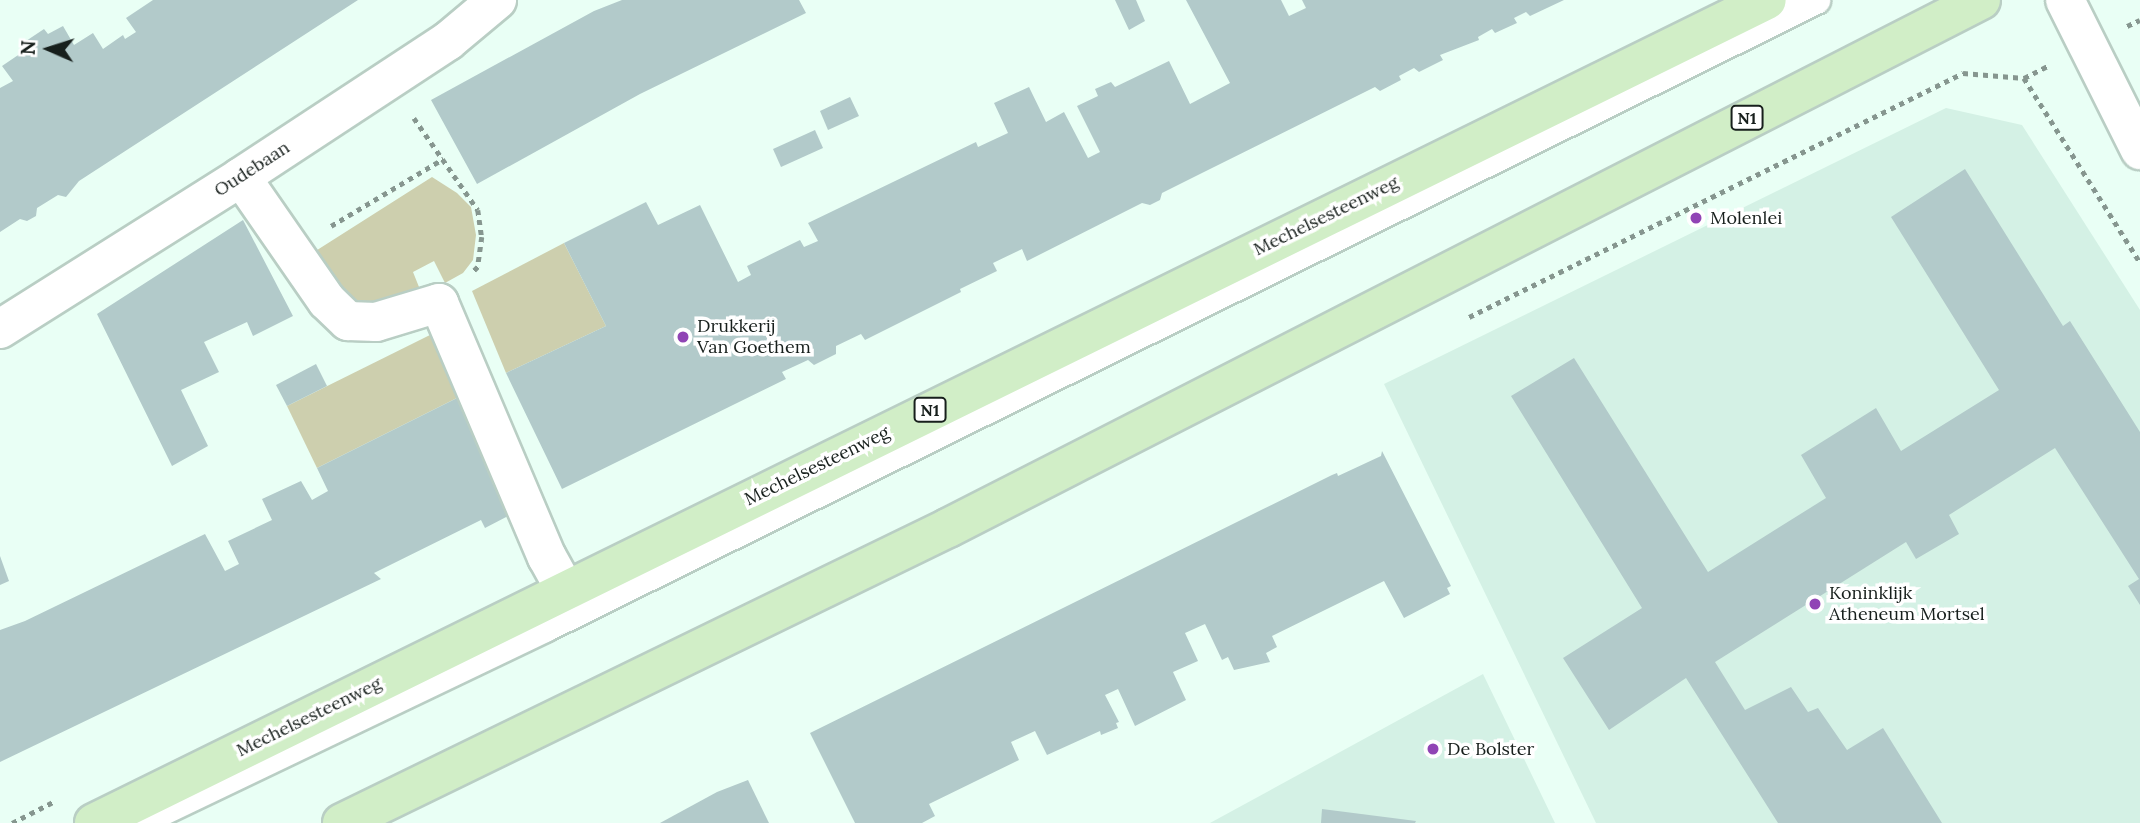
<!DOCTYPE html>
<style>
body{margin:0}
#map{position:relative;width:2140px;height:823px;overflow:hidden;background:#e9fff5;font-family:Lora,serif}
div>[style]{position:absolute}
[style*='--x']{left:calc(var(--x)*1px);top:calc(var(--y)*1px);width:calc(var(--w)*1px);rotate:calc(var(--a)*1deg)}
.built>*{inset:0;background:#d4f1e5}
.green>*{inset:0;background:#cdcfae}
.building>*{inset:0;background:#b2caca}
.path>*{height:4.5px;margin-top:-2.25px;transform-origin:0;background:repeating-linear-gradient(90deg,#86968f 0 5px,transparent 0 10px)}
.roads{filter:drop-shadow(2px 0 #b9cec4) drop-shadow(-2px 0 #b9cec4) drop-shadow(0 2px #b9cec4) drop-shadow(0 -2px #b9cec4)}
.lane>*{height:28px;margin:-14px;padding:0 14px;transform-origin:14px;border-radius:14px;background:#fff}
.street>*{height:38px;margin:-19px;padding:0 19px;transform-origin:19px;border-radius:19px;background:#fff}
.primary>*{height:38px;margin:-19px;padding:0 19px;transform-origin:19px;border-radius:19px;background:#d1eec7}
.dots>*{width:19px;height:19px;translate:-50% -50%;box-sizing:border-box;border:4px solid #fff;border-radius:50%}
span{translate:-50% -50%;white-space:nowrap;text-align:center;line-height:1.15;-webkit-text-stroke:7px #fff;paint-order:stroke}
.shield-label span{padding:2px 5px;background:#fff;border:2px solid;border-radius:5px;-webkit-text-stroke-width:0}
.shield-label{font-size:16px;color:#171f1c;font-weight:700}
.street-label{font-size:18px;color:#171f1c}
.poi-label{font-size:18px;color:#171f1c}
.left{translate:0 -50%;text-align:left}
.north{position:absolute;left:14px;top:14px;width:70px;height:70px;-webkit-text-stroke:5px #fff;paint-order:stroke;rotate:273deg;font-size:19px;font-weight:700;line-height:28px;text-align:center;color:#171f1c}
.north::after{content:'';display:block;margin:auto;width:24px;height:32px;background:#171f1c;clip-path:polygon(50% 0,100% 100%,50% 72%,0 100%)}
</style>
<div id="map">
<div class="built">
<div style="clip-path:polygon(1946px 108px,2022px 125px,2140px 310px,2140px 823px,1596px 823px,1384px 384px)"></div>
<div style="clip-path:polygon(1483px 674px,1555px 823px,1210px 823px)"></div>
</div>
<div class="green">
<div style="clip-path:polygon(432px 177px,457px 193px,471px 207px,476px 235px,473px 260px,463px 273px,445px 283px,434px 261px,413px 272px,421px 292px,384px 309px,347px 306px,314px 252px)"></div>
<div style="clip-path:polygon(564px 243px,606px 326px,506px 373px,472px 291px)"></div>
<div style="clip-path:polygon(434px 333px,457px 398px,317px 468px,287px 406px)"></div>
</div>
<div class="building">
<div style="clip-path:polygon(153px 0,358px 0,79px 181px,66px 197px,58px 195px,37px 208px,36px 216px,27px 221px,20px 219px,0 232px,0 88px,13px 81px,2px 66px,30px 47px,26px 41px,44px 29px,48px 34px,63px 26px,74px 45px,93px 33px,103px 49px,123px 35px,125px 39px,136px 32px,126px 18px)"></div>
<div style="clip-path:polygon(622px 0,799px 0,806px 13px,640px 94px,477px 184px,431px 100px,594px 11px)"></div>
<div style="clip-path:polygon(1115px 0,1136px 0,1145px 21px,1129px 30px)"></div>
<div style="clip-path:polygon(1186px 0,1281px 0,1289px 16px,1306px 8px,1302px 0,1564px 0,1530px 16px,1526px 12px,1514px 18px,1517px 23px,1495px 33px,1492px 29px,1478px 37px,1479px 40px,1440px 55px,1443px 60px,1419px 72px,1414px 68px,1399px 76px,1401px 80px,1380px 91px,1375px 87px,1202px 173px,1162px 193px,1160px 200px,1150px 205px,1142px 203px,1031px 259px,1027px 261px,1022px 249px,993px 263px,997px 271px,960px 289px,961px 292px,865px 340px,861px 334px,836px 346px,836px 354px,814px 365px,808px 360px,782px 372px,786px 379px,562px 489px,506px 373px,606px 326px,564px 243px,646px 202px,658px 225px,700px 205px,738px 282px,751px 275px,747px 266px,800px 240px,804px 247px,818px 241px,808px 223px,976px 142px,978px 147px,1008px 133px,994px 103px,1029px 87px,1046px 122px,1064px 112px,1088px 158px,1100px 152px,1077px 106px,1098px 96px,1095px 89px,1111px 82px,1115px 87px,1169px 61px,1190px 104px,1230px 83px)"></div>
<div style="clip-path:polygon(850px 97px,859px 116px,828px 130px,820px 111px)"></div>
<div style="clip-path:polygon(815px 130px,823px 148px,781px 167px,773px 149px)"></div>
<div style="clip-path:polygon(1965px 169px,2063px 326px,2070px 321px,2140px 432px,2140px 605px,2128px 586px,2139px 579px,2055px 448px,1949px 515px,1959px 534px,1916px 559px,1906px 542px,1715px 662px,1745px 710px,1791px 687px,1808px 712px,1818px 708px,1847px 750px,1883px 728px,1942px 823px,1778px 823px,1686px 678px,1609px 730px,1563px 658px,1642px 608px,1511px 396px,1574px 358px,1708px 572px,1826px 498px,1801px 455px,1876px 408px,1901px 451px,1999px 390px,1891px 217px)"></div>
<div style="clip-path:polygon(243px 220px,293px 316px,253px 336px,247px 322px,204px 342px,219px 372px,181px 390px,208px 446px,172px 466px,97px 314px)"></div>
<div style="clip-path:polygon(316px 364px,327px 386px,287px 406px,276px 385px)"></div>
<div style="clip-path:polygon(457px 398px,514px 513px,485px 528px,481px 520px,374px 573px,381px 579px,0 762px,0 630px,25px 621px,205px 534px,225px 571px,239px 564px,228px 541px,272px 520px,262px 499px,301px 481px,312px 500px,328px 491px,317px 468px)"></div>
<div style="clip-path:polygon(1382px 451px,1451px 586px,1447px 588px,1450px 594px,1404px 618px,1384px 581px,1272px 636px,1277px 647px,1266px 653px,1270px 662px,1234px 670px,1228px 657px,1222px 660px,1205px 624px,1185px 633px,1198px 661px,1173px 672px,1186px 700px,1135px 726px,1118px 689px,1105px 695px,1119px 722px,1116px 723px,1118px 728px,1101px 735px,1100px 731px,1047px 755px,1035px 731px,1011px 742px,1019px 760px,929px 804px,935px 816px,922px 823px,855px 823px,810px 733px,1332px 475px,1337px 473px,1338px 476px,1381px 456px)"></div>
<div style="clip-path:polygon(0 556px,9px 581px,0 585px)"></div>
<div style="clip-path:polygon(748px 780px,769px 823px,660px 823px,717px 792px)"></div>
<div style="clip-path:polygon(1322px 809px,1416px 821px,1415px 823px,1321px 823px)"></div>
</div>
<div class="path">
<div style="--x:2127;--y:26;--w:14;--a:-25"></div>
<div style="--x:2024;--y:78;--w:218;--a:57.8"></div>
<div style="--x:414;--y:118;--w:112;--a:55.2"></div>
<div style="--x:478;--y:210;--w:27;--a:82"></div>
<div style="--x:482;--y:237;--w:30;--a:98"></div>
<div style="--x:478;--y:267;--w:7;--a:135"></div>
<div style="--x:331;--y:226;--w:131;--a:-30.9"></div>
<div style="--x:1469;--y:317;--w:551;--a:-26.29"></div>
<div style="--x:1963;--y:73;--w:61;--a:4.7"></div>
<div style="--x:2024;--y:78;--w:27;--a:-27"></div>
<div style="--x:12;--y:823;--w:46;--a:-27.1"></div>
</div>
<div class="roads">
<div class="lane">
<div style="--x:138;--y:823;--w:451;--a:-25.6"></div>
<div style="--x:545;--y:628;--w:1418;--a:-26.29"></div>
</div>
<div class="street">
<div style="--x:2065;--y:0;--w:168;--a:63.4"></div>
<div style="--x:241;--y:177;--w:151;--a:55.3"></div>
<div style="--x:327;--y:301;--w:29;--a:44"></div>
<div style="--x:348;--y:321;--w:28;--a:2"></div>
<div style="--x:376;--y:322;--w:66;--a:-16.8"></div>
<div style="--x:439;--y:303;--w:276;--a:67"></div>
<div style="--x:547;--y:557;--w:38;--a:61"></div>
<div style="--x:0;--y:329;--w:285;--a:-32.2"></div>
<div style="--x:241;--y:177;--w:248;--a:-33.3"></div>
<div style="--x:448;--y:41;--w:64;--a:-39.9"></div>
</div>
<div class="primary">
<div style="--x:94;--y:823;--w:1864;--a:-26.19"></div>
<div style="--x:342;--y:823;--w:674;--a:-25.96"></div>
<div style="--x:948;--y:528;--w:1160;--a:-27.07"></div>
</div>
</div>
<div class="dots">
<div style="left:1696px;top:218px;background:#9044b5"></div>
<div style="left:683px;top:337px;background:#9044b5"></div>
<div style="left:1815px;top:604px;background:#9044b5"></div>
<div style="left:1433px;top:749px;background:#9044b5"></div>
</div>
<div class="shield-label">
<span style="left:1747px;top:118px">N1</span>
<span style="left:930px;top:410px">N1</span>
</div>
<div class="street-label">
<span style="left:252px;top:169px;rotate:-33deg">Oudebaan</span>
<span style="left:1326px;top:216px;rotate:-26deg">Mechelsesteenweg</span>
<span style="left:817px;top:466px;rotate:-26deg">Mechelsesteenweg</span>
<span style="left:309px;top:717px;rotate:-26deg">Mechelsesteenweg</span>
</div>
<div class="poi-label">
<span class="left" style="left:1710px;top:218px">Molenlei</span>
<span class="left" style="left:697px;top:337px">Drukkerij<br>Van Goethem</span>
<span class="left" style="left:1829px;top:604px">Koninklijk<br>Atheneum Mortsel</span>
<span class="left" style="left:1447px;top:749px">De Bolster</span>
</div>
<div class="north">N</div>
</div>
